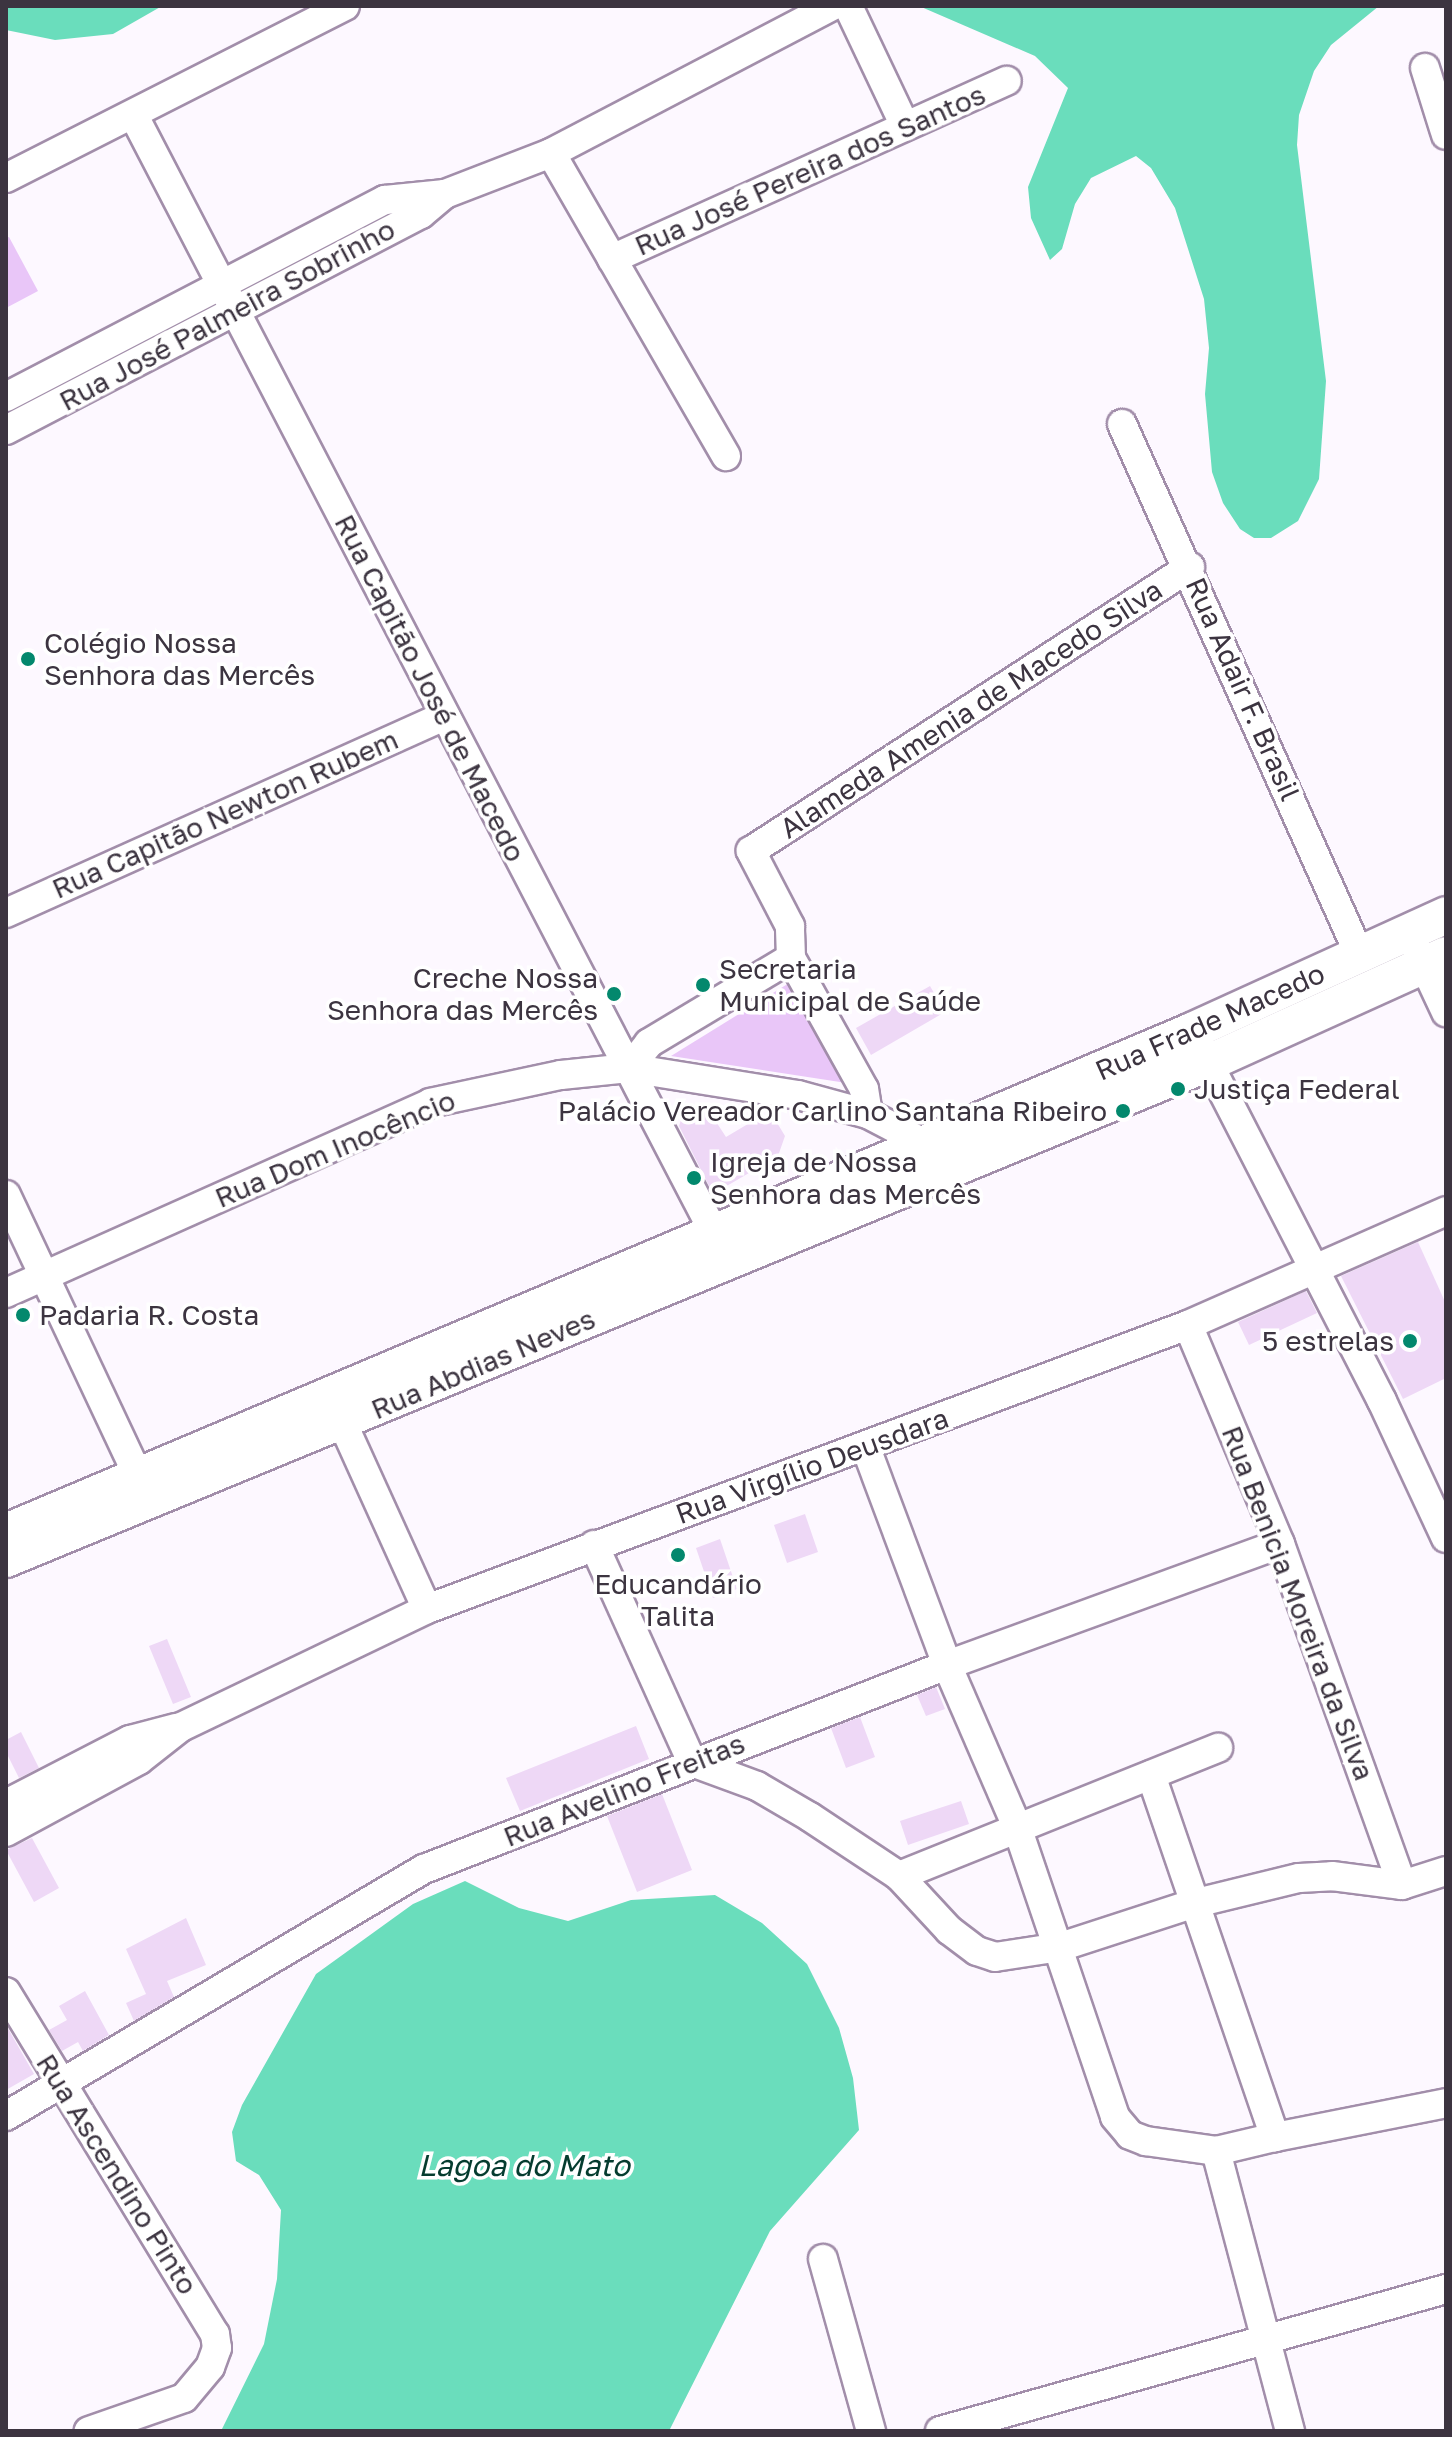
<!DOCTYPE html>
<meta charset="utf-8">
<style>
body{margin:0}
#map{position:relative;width:1452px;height:2437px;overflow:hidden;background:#fdf8ff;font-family:"Golos Text",sans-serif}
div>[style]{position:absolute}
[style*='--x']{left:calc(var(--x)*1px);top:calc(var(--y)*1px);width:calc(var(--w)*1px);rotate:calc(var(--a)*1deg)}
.green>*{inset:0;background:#e9c6f8}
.water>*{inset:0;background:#6addbc}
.building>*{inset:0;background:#eed8f6}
.roads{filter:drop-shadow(2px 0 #a28eaa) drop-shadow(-2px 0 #a28eaa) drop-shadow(0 2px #a28eaa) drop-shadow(0 -2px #a28eaa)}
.minor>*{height:28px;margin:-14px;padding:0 14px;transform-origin:14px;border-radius:14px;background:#fff}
.major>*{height:36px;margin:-18px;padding:0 18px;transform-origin:18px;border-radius:18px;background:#fff}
.dots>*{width:22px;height:22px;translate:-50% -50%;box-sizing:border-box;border:4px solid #fff;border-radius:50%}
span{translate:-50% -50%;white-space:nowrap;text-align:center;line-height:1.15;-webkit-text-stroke:7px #fff;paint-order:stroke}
.street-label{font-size:28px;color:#3c3440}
.poi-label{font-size:28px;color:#3c3440}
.left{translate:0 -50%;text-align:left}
.right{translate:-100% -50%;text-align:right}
.water-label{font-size:30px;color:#053c2f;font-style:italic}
.frame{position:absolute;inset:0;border:8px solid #3c3440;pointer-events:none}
</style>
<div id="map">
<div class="green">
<div style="clip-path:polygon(9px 237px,38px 291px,6px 308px,6px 238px)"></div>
<div style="clip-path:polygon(794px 980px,853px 1084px,671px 1056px)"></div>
</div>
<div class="water">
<div style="clip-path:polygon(6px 6px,162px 6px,113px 34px,55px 40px,6px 30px)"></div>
<div style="clip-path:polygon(919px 6px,1379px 6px,1331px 45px,1314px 71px,1299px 115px,1297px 145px,1326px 381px,1319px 479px,1298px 521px,1271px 538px,1254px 538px,1240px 529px,1223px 503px,1212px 472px,1205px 394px,1209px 348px,1204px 299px,1175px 208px,1151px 168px,1136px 156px,1091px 178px,1075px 204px,1062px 249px,1050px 260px,1031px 218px,1028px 187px,1068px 88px,1035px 56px)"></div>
<div style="clip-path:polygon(465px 1881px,519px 1908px,568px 1921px,631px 1900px,715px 1895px,762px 1923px,807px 1964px,839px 2028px,853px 2078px,859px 2130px,770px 2231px,669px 2431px,221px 2431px,264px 2344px,277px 2279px,281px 2210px,259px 2175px,236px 2161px,232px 2132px,242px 2105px,316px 1974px,413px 1904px)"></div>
</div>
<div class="building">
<div style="clip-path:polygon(930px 986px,945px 1012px,871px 1055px,856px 1028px)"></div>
<div style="clip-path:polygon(694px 1110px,711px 1114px,726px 1137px,758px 1118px,776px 1121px,785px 1136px,778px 1156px,713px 1194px,679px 1126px,682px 1117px)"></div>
<div style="clip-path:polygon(1418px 1242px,1446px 1304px,1446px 1378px,1403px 1399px,1341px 1276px)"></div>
<div style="clip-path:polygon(1306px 1291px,1317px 1313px,1249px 1345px,1238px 1322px)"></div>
<div style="clip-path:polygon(805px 1514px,818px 1552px,787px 1563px,774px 1525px)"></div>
<div style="clip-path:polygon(720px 1539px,737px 1589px,713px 1598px,696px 1548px)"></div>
<div style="clip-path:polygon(167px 1639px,191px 1697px,173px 1704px,149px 1646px)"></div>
<div style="clip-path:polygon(936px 1687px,945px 1709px,926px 1716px,917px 1695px)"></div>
<div style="clip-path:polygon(860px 1717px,875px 1757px,846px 1768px,831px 1728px)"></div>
<div style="clip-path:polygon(636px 1726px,649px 1759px,520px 1811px,506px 1778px)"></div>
<div style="clip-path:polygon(21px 1732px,39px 1768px,19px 1778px,6px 1752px,6px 1740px)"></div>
<div style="clip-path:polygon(662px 1794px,692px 1870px,637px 1892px,607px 1816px)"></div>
<div style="clip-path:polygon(961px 1801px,969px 1824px,908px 1845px,900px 1821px)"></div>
<div style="clip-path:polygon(32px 1838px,59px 1888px,34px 1902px,6px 1850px)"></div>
<div style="clip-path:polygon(186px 1918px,206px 1965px,167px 1981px,174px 1997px,134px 2021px,126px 2003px,146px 1994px,126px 1949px)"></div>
<div style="clip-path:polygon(85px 1991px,109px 2035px,83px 2051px,78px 2042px,62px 2051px,49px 2030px,67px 2020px,59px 2006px)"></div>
<div style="clip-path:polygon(6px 2025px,34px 2074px,6px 2090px)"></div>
</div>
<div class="roads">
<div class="minor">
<div style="--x:848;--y:6;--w:133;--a:64.6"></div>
<div style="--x:1425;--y:68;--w:70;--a:72.6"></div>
<div style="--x:134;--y:116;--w:1280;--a:62.55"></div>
<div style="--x:551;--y:153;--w:350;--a:60"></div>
<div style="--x:6;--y:178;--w:380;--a:-26.9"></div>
<div style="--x:612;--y:259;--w:433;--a:-24.3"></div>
<div style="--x:6;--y:397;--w:427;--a:-27.5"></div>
<div style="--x:385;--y:200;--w:60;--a:-5.7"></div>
<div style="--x:1122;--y:424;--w:583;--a:65.9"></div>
<div style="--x:6;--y:430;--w:468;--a:-27.5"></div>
<div style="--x:421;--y:214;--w:31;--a:-40"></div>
<div style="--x:445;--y:194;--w:114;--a:-21.1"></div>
<div style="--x:551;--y:153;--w:317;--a:-27.6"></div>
<div style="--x:6;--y:913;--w:480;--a:-24.2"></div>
<div style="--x:1416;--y:948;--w:71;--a:64.9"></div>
<div style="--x:1199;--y:1045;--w:400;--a:62.8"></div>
<div style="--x:1382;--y:1401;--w:151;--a:65"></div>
<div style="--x:629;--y:1068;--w:32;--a:-51"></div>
<div style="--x:649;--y:1043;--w:165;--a:-30.9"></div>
<div style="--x:868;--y:1114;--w:25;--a:-99"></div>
<div style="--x:864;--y:1089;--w:150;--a:-119.1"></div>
<div style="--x:791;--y:958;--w:32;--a:-92"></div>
<div style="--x:790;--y:926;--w:85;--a:-117.5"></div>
<div style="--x:751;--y:851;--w:523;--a:-32.9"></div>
<div style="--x:6;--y:1195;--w:331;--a:64.8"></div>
<div style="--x:6;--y:1293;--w:465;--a:-24.1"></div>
<div style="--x:430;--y:1103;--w:134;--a:-12.1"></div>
<div style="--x:561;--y:1075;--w:68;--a:-5.9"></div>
<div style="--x:629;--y:1068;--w:171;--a:9.1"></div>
<div style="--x:798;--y:1095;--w:73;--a:15.2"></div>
<div style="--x:868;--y:1114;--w:78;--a:27.6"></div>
<div style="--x:1188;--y:1325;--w:238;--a:67.2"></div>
<div style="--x:1280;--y:1544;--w:362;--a:70.3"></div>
<div style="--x:343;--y:1424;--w:203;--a:65.6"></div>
<div style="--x:866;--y:1448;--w:232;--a:69.5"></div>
<div style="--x:947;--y:1665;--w:176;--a:66.6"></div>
<div style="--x:1017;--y:1827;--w:306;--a:71.3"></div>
<div style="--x:1115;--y:2117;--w:23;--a:50"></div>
<div style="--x:1130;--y:2135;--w:17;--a:21"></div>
<div style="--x:1146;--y:2141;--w:71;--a:8.1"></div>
<div style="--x:594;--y:1545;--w:238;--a:65.7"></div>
<div style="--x:692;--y:1762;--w:69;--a:20.3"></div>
<div style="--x:757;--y:1786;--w:61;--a:30.3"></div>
<div style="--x:810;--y:1817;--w:107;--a:33.5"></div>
<div style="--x:899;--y:1876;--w:74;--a:47.2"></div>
<div style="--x:949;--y:1930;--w:35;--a:37"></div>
<div style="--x:977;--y:1951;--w:19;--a:18"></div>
<div style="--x:995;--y:1957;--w:66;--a:-8.7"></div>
<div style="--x:1060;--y:1947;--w:139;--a:-18"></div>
<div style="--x:1192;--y:1904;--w:110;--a:-13.7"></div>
<div style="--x:1299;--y:1878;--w:33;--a:-3"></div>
<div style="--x:1332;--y:1876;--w:71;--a:7.3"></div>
<div style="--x:1402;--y:1885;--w:46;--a:-17.7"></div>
<div style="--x:1151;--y:1775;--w:383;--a:71.1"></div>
<div style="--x:1275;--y:2137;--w:61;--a:166.7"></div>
<div style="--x:1216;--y:2151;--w:290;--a:75.2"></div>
<div style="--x:6;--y:1804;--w:140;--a:-27.3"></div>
<div style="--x:130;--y:1740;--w:48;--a:-14.6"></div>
<div style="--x:6;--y:1832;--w:151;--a:-28.4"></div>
<div style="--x:139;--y:1760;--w:53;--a:-38.2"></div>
<div style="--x:181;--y:1727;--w:273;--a:-25.6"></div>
<div style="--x:427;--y:1609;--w:812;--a:-20.47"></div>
<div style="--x:1188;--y:1325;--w:282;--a:-23.8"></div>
<div style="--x:899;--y:1876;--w:344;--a:-21.9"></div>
<div style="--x:6;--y:1992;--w:401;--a:58.6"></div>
<div style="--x:215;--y:2334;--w:14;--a:82"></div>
<div style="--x:217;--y:2348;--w:20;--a:110"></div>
<div style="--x:210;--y:2367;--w:40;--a:130"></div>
<div style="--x:184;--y:2398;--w:101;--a:160.8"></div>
<div style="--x:6;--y:2116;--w:486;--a:-30.6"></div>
<div style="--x:424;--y:1869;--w:561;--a:-21.31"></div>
<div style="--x:947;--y:1665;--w:354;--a:-20"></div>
<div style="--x:1275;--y:2137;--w:174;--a:-11.2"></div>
<div style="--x:823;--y:2259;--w:179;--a:74.4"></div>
<div style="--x:940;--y:2431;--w:526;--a:-15.68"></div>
</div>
<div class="major">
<div style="--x:6;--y:1532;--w:1287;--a:-22.9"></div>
<div style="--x:1192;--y:1031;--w:279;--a:-24.5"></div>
<div style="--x:6;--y:1559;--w:1300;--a:-22.42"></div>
<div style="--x:1208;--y:1063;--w:261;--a:-24.4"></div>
</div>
</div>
<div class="dots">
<div style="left:28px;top:659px;background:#03886d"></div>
<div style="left:703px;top:985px;background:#03886d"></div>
<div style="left:614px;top:994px;background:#03886d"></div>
<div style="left:1178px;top:1089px;background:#03886d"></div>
<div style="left:1123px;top:1111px;background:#03886d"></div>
<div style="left:694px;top:1178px;background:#03886d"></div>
<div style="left:23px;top:1315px;background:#03886d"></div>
<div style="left:1410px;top:1341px;background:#03886d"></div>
<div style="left:678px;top:1555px;background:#03886d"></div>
</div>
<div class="street-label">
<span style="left:810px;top:170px;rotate:-24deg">Rua José Pereira dos Santos</span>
<span style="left:227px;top:315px;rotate:-28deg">Rua José Palmeira Sobrinho</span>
<span style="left:430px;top:688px;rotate:63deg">Rua Capitão José de Macedo</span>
<span style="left:1243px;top:689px;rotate:66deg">Rua Adair F. Brasil</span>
<span style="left:971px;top:709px;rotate:-33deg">Alameda Amenia de Macedo Silva</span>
<span style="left:225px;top:814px;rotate:-24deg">Rua Capitão Newton Rubem</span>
<span style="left:1210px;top:1022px;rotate:-24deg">Rua Frade Macedo</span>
<span style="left:335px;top:1149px;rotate:-23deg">Rua Dom Inocêncio</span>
<span style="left:483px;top:1364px;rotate:-23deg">Rua Abdias Neves</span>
<span style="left:812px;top:1466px;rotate:-20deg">Rua Virgílio Deusdara</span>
<span style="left:1298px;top:1603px;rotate:69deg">Rua Benicia Moreira da Silva</span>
<span style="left:624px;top:1790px;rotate:-22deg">Rua Avelino Freitas</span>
<span style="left:117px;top:2174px;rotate:58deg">Rua Ascendino Pinto</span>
</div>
<div class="poi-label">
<span class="left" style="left:44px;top:659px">Colégio Nossa<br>Senhora das Mercês</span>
<span class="left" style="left:719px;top:985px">Secretaria<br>Municipal de Saúde</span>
<span class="right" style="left:598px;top:994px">Creche Nossa<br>Senhora das Mercês</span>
<span class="left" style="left:1194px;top:1089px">Justiça Federal</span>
<span class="right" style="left:1107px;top:1111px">Palácio Vereador Carlino Santana Ribeiro</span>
<span class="left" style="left:710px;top:1178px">Igreja de Nossa<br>Senhora das Mercês</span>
<span class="left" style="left:39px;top:1315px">Padaria R. Costa</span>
<span class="right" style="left:1394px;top:1341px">5 estrelas</span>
<span style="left:678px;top:1600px">Educandário<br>Talita</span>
</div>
<div class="water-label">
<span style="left:524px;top:2165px">Lagoa do Mato</span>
</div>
<div class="frame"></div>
</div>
